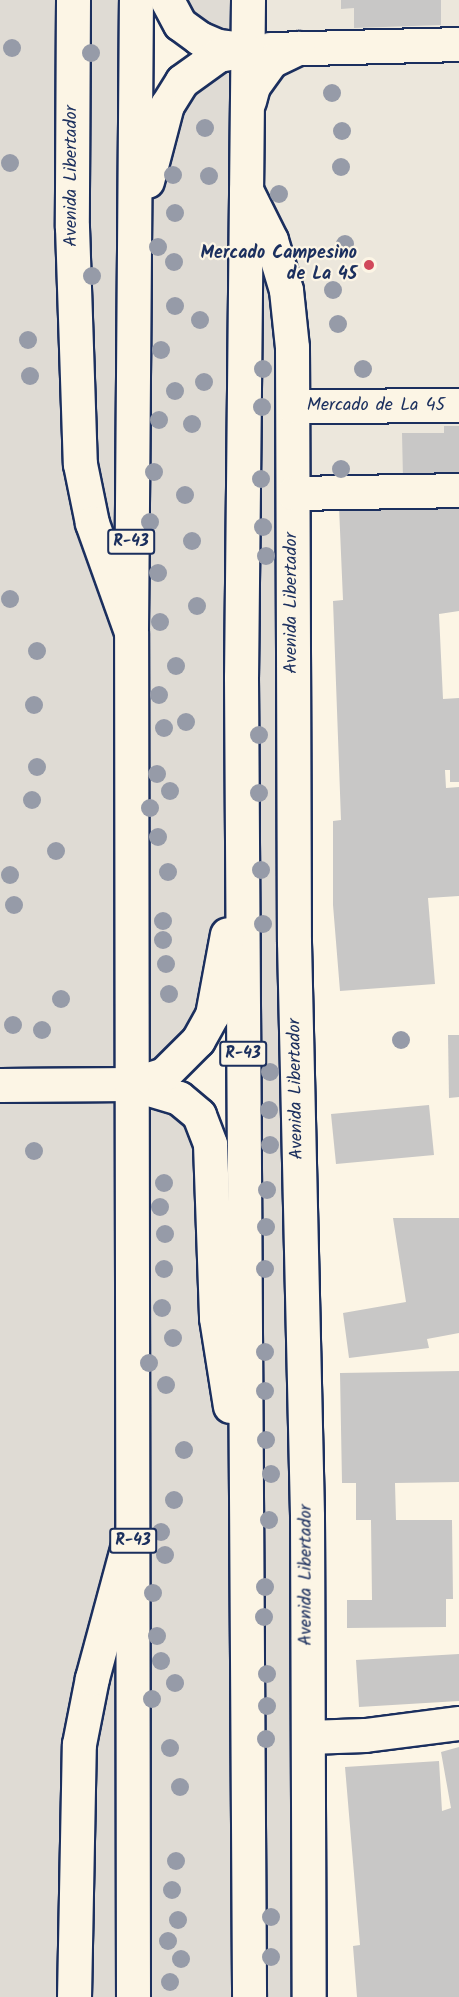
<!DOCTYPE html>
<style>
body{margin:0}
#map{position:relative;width:459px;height:1997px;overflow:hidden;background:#fcf5e5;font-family:Kalam,sans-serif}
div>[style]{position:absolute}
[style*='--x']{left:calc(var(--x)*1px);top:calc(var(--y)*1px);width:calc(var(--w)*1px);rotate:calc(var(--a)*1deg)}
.built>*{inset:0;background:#ece7dc}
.green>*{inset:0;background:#dfdbd4}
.building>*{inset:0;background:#c8c7c6}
.roads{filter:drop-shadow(2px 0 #1b2f5e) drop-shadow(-2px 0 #1b2f5e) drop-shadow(0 2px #1b2f5e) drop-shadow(0 -2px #1b2f5e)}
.minor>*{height:33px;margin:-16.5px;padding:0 16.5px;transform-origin:16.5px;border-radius:16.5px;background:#fcf5e5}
.major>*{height:33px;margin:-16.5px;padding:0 16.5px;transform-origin:16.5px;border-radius:16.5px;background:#fcf5e5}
.trees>*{width:18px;height:18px;margin:-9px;border-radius:50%;background:#969ba8}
.dots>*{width:16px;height:16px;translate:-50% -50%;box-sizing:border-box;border:3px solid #fcf5e5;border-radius:50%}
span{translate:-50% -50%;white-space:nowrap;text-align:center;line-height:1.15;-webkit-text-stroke:4.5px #fcf5e5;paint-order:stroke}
.shield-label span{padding:2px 4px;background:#fcf5e5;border:2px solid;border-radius:4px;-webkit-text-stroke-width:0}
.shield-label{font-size:16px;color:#1b2f5e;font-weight:700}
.street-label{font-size:18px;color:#1b2f5e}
.poi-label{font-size:18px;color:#1b2f5e;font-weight:700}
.right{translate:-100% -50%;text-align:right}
</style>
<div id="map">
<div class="built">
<div style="clip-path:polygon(248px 0,459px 0,459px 490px,293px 493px,271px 240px,247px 111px)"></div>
</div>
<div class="green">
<div style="clip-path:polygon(0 0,70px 0,72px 402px,128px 631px,130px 1082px,0 1083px)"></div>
<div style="clip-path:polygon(evenodd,73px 0,136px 0,153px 150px,201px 64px,167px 0,248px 0,246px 190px,286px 290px,309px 1997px,74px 1997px,75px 1810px,133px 1526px,131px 631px,92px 523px,73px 0,242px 843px,225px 1386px,199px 1115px,134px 1083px,212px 1015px,242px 843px)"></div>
<div style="clip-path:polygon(0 1086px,129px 1086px,131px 1526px,107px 1615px,72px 1997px,0 1997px)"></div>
</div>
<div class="building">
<div style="clip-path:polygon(341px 0,441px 0,441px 25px,354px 28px,354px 8px,341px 9px)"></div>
<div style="clip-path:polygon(444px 426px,459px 426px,459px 473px,444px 473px,445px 479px,403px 479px,402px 433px,444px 433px)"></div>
<div style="clip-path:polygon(339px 507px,459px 508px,459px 611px,439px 614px,443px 699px,459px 698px,459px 782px,450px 782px,450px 770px,445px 770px,446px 788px,459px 787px,459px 896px,428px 898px,435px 984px,340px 991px,333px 905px,333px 821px,341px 820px,333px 601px,343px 600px)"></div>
<div style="clip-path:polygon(448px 1035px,459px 1035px,459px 1097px,449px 1098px)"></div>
<div style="clip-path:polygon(429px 1105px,434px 1155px,336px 1164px,331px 1114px)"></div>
<div style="clip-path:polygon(393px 1218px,459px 1218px,459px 1333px,427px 1339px,429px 1348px,349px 1358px,343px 1313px,406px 1302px)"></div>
<div style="clip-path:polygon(459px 1371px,459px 1482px,395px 1483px,396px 1520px,452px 1520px,453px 1599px,446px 1599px,446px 1627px,347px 1628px,347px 1600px,372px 1600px,371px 1520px,356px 1520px,356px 1483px,342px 1483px,340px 1373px)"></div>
<div style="clip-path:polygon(459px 1654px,459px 1701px,359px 1707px,356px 1660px)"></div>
<div style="clip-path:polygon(459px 1747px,459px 1997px,357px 1997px,353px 1946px,360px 1945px,345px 1767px,439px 1761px,442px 1811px,451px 1808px,441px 1752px)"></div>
</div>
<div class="roads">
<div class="minor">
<div style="--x:73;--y:0;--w:227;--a:90.3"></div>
<div style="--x:72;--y:227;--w:237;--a:88.1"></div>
<div style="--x:80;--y:464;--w:60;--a:78.5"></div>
<div style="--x:92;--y:523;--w:113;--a:70.3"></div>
<div style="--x:270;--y:49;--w:189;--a:-1.5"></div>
<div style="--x:246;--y:190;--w:56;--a:63.4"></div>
<div style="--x:271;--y:240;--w:52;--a:73.3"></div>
<div style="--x:286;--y:290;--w:57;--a:84"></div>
<div style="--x:292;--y:347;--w:595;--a:89.81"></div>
<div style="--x:294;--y:942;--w:574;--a:88.7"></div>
<div style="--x:307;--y:1516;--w:481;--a:89.8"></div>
<div style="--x:293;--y:406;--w:166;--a:-0.3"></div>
<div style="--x:293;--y:493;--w:166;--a:-1"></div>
<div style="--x:0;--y:1085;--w:132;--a:-0.4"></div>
<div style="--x:308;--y:1737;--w:57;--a:-2"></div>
<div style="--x:365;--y:1735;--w:95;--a:-7.3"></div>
<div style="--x:74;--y:1997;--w:253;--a:-88.9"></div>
<div style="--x:79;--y:1744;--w:67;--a:-78.9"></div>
<div style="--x:92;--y:1678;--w:138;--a:-74.9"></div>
</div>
<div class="major">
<div style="--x:167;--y:0;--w:27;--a:62"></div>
<div style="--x:180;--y:24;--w:24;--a:36"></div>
<div style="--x:199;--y:38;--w:21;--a:23"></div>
<div style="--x:218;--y:46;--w:24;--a:7"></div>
<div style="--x:248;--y:0;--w:677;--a:90.59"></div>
<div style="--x:241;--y:677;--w:1320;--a:89.65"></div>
<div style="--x:249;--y:101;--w:16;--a:-75"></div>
<div style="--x:253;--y:86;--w:31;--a:-54"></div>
<div style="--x:271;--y:61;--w:30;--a:-26"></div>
<div style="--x:147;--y:181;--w:79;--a:-75.3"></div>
<div style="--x:167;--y:105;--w:28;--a:-58"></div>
<div style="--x:182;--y:81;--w:44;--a:-35.8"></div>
<div style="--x:218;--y:55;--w:29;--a:-10"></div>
<div style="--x:132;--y:1084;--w:49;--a:16.6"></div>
<div style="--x:179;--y:1098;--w:26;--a:40"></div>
<div style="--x:199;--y:1115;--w:31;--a:69"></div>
<div style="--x:210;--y:1144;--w:174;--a:88"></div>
<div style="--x:216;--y:1318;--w:89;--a:81"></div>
<div style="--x:132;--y:1084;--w:34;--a:-17"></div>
<div style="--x:164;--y:1074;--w:48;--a:-45"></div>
<div style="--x:198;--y:1040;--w:29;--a:-61"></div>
<div style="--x:212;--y:1015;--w:82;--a:-79.5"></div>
<div style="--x:133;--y:1997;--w:1366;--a:-90.08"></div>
<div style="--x:131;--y:631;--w:631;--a:-89.55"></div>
</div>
</div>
<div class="trees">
<div style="left:12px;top:48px"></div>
<div style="left:91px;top:53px"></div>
<div style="left:332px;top:93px"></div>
<div style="left:205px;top:128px"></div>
<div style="left:342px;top:131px"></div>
<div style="left:10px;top:163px"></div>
<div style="left:341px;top:167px"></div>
<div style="left:173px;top:175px"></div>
<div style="left:209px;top:176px"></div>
<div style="left:279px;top:194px"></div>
<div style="left:175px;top:213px"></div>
<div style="left:345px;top:244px"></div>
<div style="left:158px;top:247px"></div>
<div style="left:174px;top:262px"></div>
<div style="left:92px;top:276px"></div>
<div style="left:333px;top:290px"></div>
<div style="left:175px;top:306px"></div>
<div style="left:200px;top:320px"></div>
<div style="left:338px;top:324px"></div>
<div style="left:28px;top:340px"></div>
<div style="left:161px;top:350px"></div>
<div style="left:263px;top:369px"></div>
<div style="left:363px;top:369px"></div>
<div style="left:30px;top:376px"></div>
<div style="left:204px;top:382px"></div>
<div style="left:175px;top:391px"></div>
<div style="left:262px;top:407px"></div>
<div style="left:159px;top:420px"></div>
<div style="left:192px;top:424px"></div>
<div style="left:341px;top:469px"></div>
<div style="left:154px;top:472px"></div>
<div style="left:261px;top:479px"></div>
<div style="left:185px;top:495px"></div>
<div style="left:150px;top:522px"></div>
<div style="left:263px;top:527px"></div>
<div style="left:192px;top:541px"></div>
<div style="left:266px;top:556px"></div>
<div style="left:158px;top:573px"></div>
<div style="left:10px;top:599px"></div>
<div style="left:197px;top:606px"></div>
<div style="left:160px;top:622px"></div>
<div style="left:37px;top:651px"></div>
<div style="left:176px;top:666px"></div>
<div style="left:159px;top:695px"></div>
<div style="left:34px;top:705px"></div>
<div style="left:186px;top:722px"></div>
<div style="left:164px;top:728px"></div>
<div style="left:259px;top:735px"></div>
<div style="left:37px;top:767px"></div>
<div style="left:157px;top:774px"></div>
<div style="left:170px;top:791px"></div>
<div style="left:259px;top:793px"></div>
<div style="left:32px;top:800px"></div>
<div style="left:150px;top:808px"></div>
<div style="left:158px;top:837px"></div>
<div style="left:56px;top:851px"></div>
<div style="left:261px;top:870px"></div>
<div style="left:168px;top:872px"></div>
<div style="left:10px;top:875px"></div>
<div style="left:14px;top:905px"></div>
<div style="left:163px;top:921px"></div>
<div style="left:263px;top:924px"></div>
<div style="left:163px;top:940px"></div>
<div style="left:166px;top:964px"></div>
<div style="left:169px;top:994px"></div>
<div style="left:61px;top:999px"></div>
<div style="left:13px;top:1025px"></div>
<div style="left:42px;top:1030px"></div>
<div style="left:401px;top:1040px"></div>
<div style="left:270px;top:1072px"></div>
<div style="left:269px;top:1110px"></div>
<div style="left:270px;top:1145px"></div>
<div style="left:34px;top:1151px"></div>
<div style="left:164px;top:1183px"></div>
<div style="left:267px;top:1190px"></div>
<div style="left:160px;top:1207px"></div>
<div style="left:266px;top:1227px"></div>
<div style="left:165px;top:1234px"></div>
<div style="left:164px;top:1269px"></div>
<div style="left:265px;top:1269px"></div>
<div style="left:162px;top:1308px"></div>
<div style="left:173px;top:1338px"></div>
<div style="left:265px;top:1352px"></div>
<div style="left:149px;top:1363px"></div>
<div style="left:166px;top:1385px"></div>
<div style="left:265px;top:1391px"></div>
<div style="left:266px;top:1440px"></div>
<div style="left:184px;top:1450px"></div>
<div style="left:271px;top:1474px"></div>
<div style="left:174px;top:1500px"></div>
<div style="left:269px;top:1520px"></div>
<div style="left:161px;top:1532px"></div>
<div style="left:165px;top:1555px"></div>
<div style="left:265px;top:1587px"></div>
<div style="left:153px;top:1593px"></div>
<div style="left:264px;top:1617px"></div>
<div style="left:157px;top:1636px"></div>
<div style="left:161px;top:1661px"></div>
<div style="left:267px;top:1674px"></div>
<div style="left:175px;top:1683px"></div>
<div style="left:152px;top:1699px"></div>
<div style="left:267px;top:1706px"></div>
<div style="left:266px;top:1739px"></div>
<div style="left:170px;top:1748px"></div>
<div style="left:180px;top:1787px"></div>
<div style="left:176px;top:1861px"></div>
<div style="left:172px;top:1890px"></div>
<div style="left:271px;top:1917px"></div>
<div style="left:178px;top:1920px"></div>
<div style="left:168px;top:1941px"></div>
<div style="left:271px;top:1957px"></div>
<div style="left:181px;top:1959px"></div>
<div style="left:170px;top:1982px"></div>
</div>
<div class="dots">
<div style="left:369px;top:265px;background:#d1495b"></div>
</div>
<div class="shield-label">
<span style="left:131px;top:542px">R-43</span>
<span style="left:243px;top:1054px">R-43</span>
<span style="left:133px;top:1541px">R-43</span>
</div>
<div class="street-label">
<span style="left:72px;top:176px;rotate:-90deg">Avenida Libertador</span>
<span style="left:376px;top:406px">Mercado de La 45</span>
<span style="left:292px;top:603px;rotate:-90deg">Avenida Libertador</span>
<span style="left:297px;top:1089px;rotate:-91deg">Avenida Libertador</span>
<span style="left:307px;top:1575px;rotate:-90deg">Avenida Libertador</span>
</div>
<div class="poi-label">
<span class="right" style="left:357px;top:265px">Mercado Campesino<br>de La 45</span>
</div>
</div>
